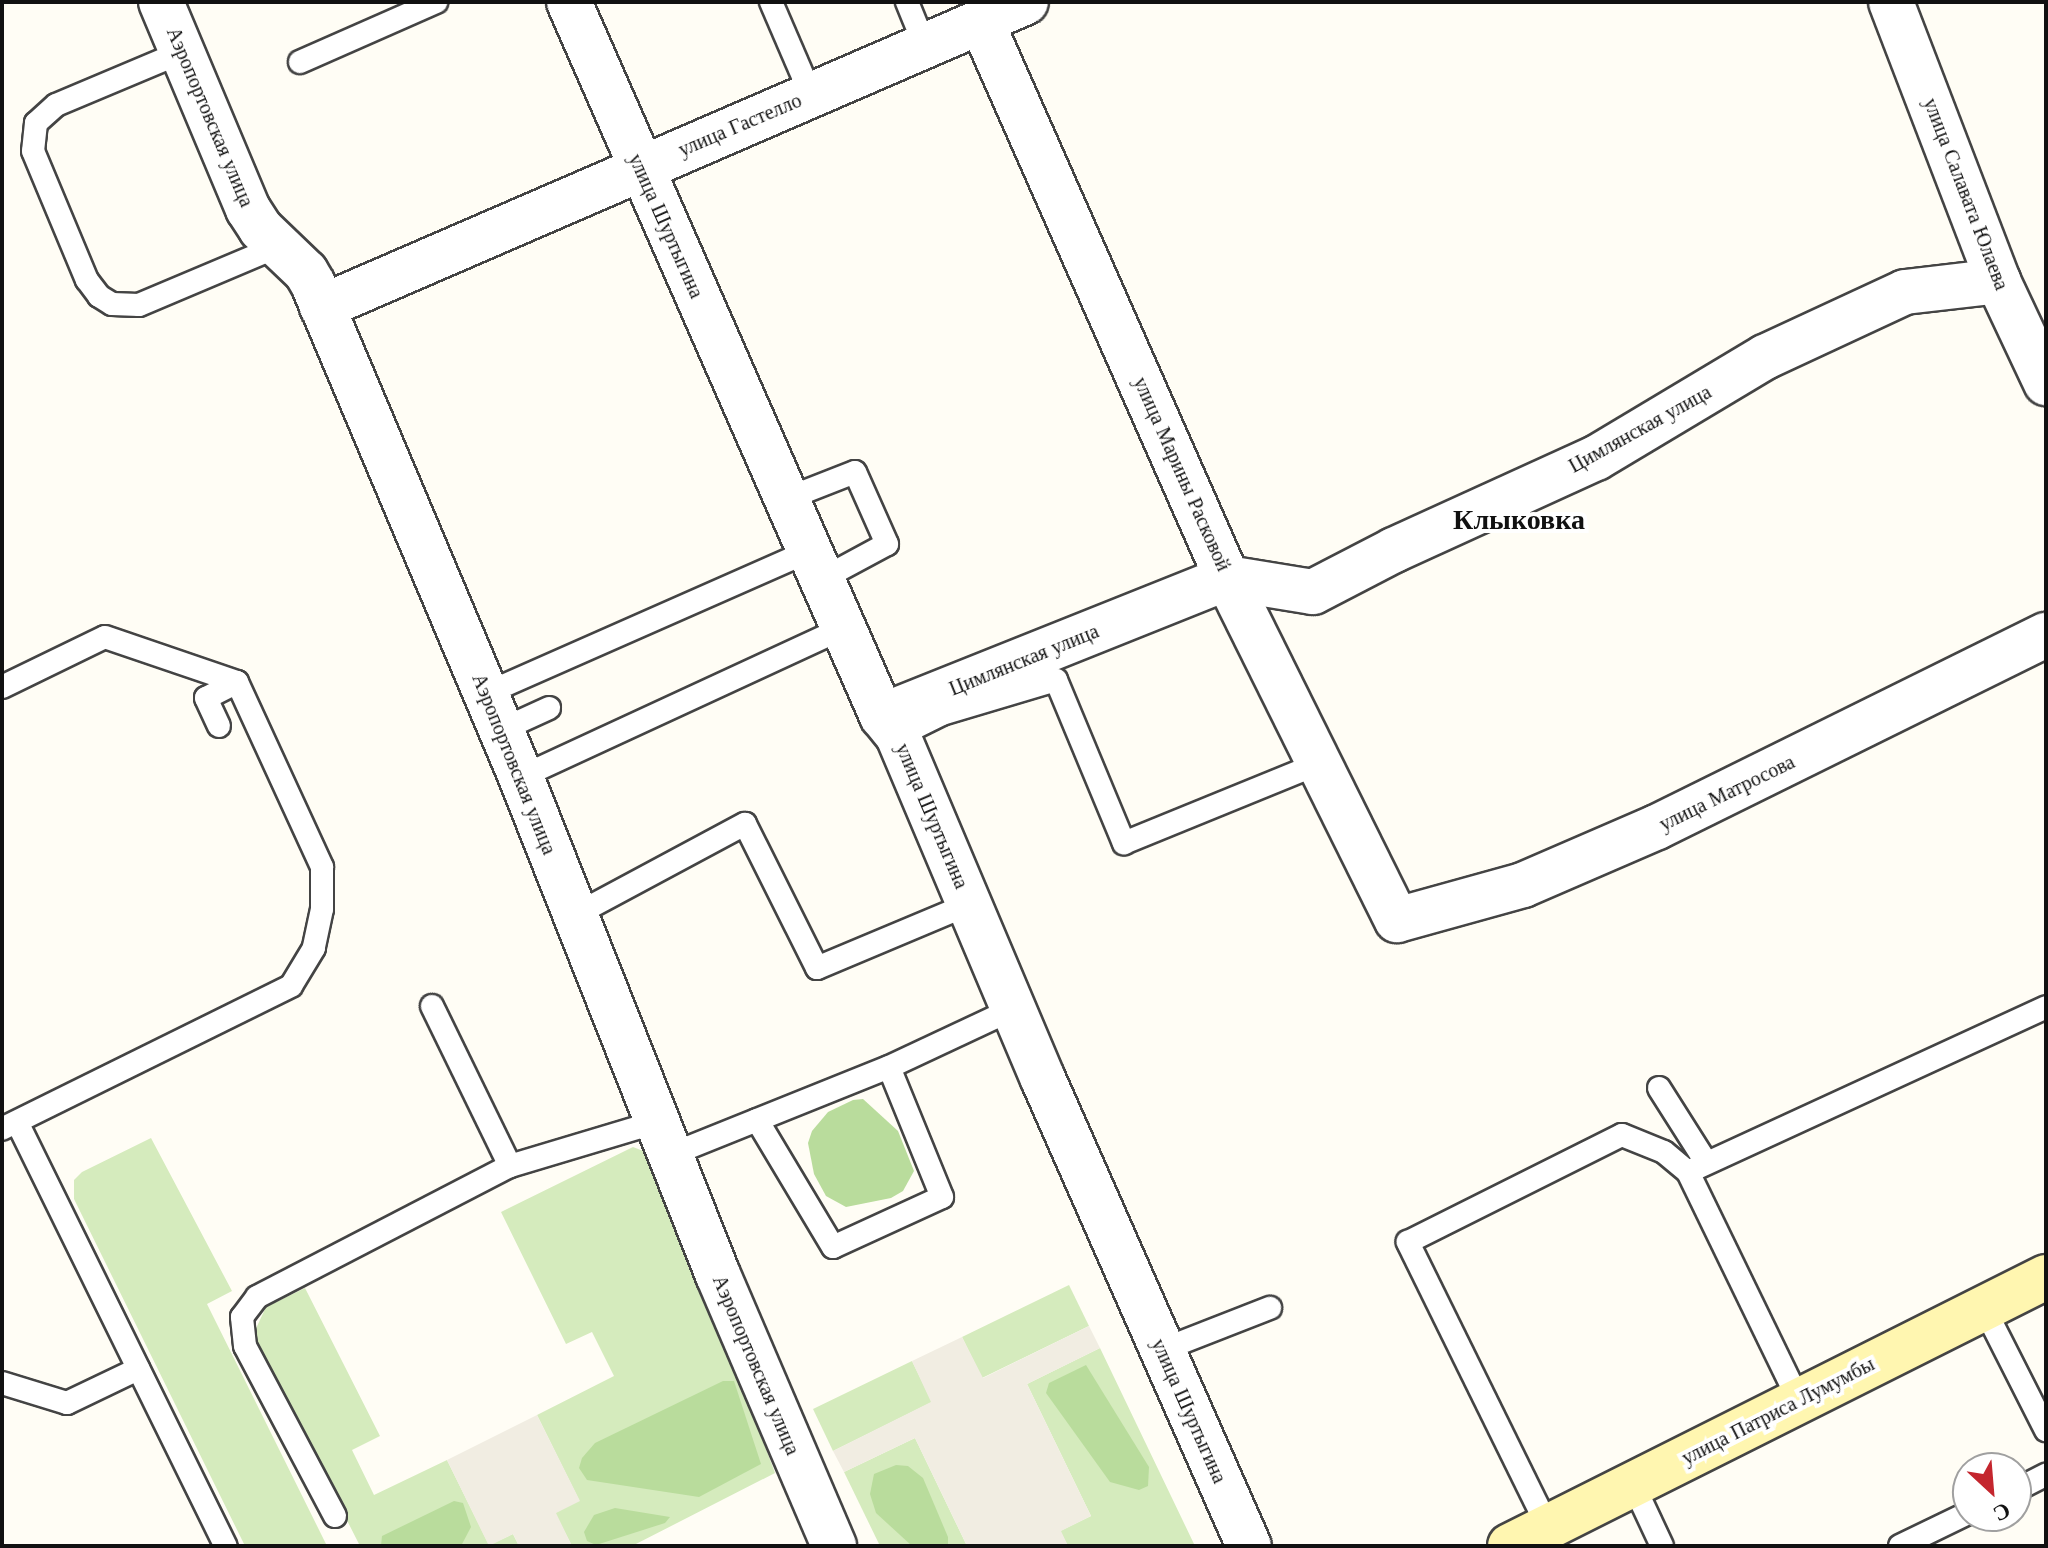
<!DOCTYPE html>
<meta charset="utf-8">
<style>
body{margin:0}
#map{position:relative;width:2048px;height:1548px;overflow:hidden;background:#fffdf5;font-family:"Libre Baskerville",serif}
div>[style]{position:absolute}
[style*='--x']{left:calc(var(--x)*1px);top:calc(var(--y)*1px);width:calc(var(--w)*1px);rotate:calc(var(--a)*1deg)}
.green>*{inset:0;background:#d5ebbd}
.forest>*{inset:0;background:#b9dc9c}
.plaza>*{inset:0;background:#f1ede2}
.roads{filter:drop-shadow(2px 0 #444) drop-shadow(-2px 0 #444) drop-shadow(0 2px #444) drop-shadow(0 -2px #444)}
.service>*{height:22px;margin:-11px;padding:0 11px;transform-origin:11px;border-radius:11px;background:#fff}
.minor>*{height:44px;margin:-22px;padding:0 22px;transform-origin:22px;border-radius:22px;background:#fff}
.secondary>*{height:44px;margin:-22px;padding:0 22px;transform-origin:22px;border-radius:22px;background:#fff6b0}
span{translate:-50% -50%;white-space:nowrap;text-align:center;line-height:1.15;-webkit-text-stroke:8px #fff;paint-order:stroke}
.street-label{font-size:20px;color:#111}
.district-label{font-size:28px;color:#111;font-weight:700}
.frame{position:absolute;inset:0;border:4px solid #111;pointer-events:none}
.north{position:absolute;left:1952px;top:1452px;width:80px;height:80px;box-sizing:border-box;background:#fff;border:2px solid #a0a0a0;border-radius:50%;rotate:154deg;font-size:22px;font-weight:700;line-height:32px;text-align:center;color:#111}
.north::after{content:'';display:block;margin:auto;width:28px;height:36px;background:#c4262e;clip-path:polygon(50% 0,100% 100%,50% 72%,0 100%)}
</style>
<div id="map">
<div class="green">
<div style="clip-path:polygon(151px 1138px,232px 1291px,207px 1304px,327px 1546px,245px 1546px,74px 1199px,74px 1180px,82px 1172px)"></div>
<div style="clip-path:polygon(633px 1147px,656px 1156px,775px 1473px,632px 1546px,572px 1546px,555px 1513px,579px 1500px,537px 1415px,614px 1376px,592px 1332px,566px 1344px,501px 1212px)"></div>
<div style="clip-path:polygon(1069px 1285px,1089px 1326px,982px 1378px,962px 1337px)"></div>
<div style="clip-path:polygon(305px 1288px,380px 1436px,352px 1450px,374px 1495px,447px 1460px,489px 1545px,513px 1534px,519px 1546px,360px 1546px,253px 1335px,266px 1307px)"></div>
<div style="clip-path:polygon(1100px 1348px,1195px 1546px,1068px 1546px,1060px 1531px,1091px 1516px,1027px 1384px)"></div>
<div style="clip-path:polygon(912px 1361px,932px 1402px,833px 1451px,813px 1409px)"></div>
<div style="clip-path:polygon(915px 1438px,967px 1546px,880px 1546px,844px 1472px)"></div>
</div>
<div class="forest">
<div style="clip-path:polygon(863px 1099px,898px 1131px,914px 1171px,903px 1191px,891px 1198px,846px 1207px,826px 1196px,814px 1174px,808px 1143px,812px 1131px,828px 1112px,853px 1100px)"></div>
<div style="clip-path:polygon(1086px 1365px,1149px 1467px,1148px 1486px,1139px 1490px,1110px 1482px,1046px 1393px,1049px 1383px)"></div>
<div style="clip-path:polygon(723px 1381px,734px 1381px,761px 1464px,699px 1497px,587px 1480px,579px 1468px,582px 1458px,595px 1443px)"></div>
<div style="clip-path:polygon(896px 1465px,908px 1466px,923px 1478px,948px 1537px,948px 1546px,912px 1546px,876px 1513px,870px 1494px,874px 1474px)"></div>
<div style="clip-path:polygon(454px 1501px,463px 1503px,471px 1527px,461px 1546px,381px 1546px,382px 1536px)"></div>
<div style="clip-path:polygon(615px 1508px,670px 1517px,665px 1523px,596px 1545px,587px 1541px,584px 1532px,594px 1515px)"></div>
</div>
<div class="plaza">
<div style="clip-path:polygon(1089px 1326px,1100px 1348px,1027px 1384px,1091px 1516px,1061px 1531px,1068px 1546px,967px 1546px,915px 1438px,844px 1472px,833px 1451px,931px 1402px,912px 1361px,962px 1337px,983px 1378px)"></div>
<div style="clip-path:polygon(537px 1415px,580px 1501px,556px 1513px,572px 1546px,519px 1546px,513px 1534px,489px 1546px,447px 1460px)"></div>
</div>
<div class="roads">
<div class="service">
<div style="--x:771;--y:2;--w:101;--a:66.7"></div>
<div style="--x:907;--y:2;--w:48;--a:67.8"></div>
<div style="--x:182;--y:52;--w:137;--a:157.2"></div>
<div style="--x:56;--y:105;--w:27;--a:138"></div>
<div style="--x:36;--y:123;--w:28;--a:96"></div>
<div style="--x:33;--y:151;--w:140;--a:67.3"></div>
<div style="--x:87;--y:280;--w:20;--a:53"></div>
<div style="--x:99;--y:296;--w:15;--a:32"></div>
<div style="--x:112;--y:304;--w:27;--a:2"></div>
<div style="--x:139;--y:305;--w:152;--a:-22.9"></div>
<div style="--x:300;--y:62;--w:149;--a:-23.8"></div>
<div style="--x:786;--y:499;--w:74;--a:-21.4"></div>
<div style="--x:855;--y:472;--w:79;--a:66"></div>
<div style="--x:887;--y:544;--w:74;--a:151.7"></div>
<div style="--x:2;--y:687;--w:114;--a:-25.9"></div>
<div style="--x:105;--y:637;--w:139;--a:18.8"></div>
<div style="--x:237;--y:682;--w:204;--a:65.3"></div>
<div style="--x:322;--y:867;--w:42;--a:90"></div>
<div style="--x:322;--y:909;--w:40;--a:102"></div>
<div style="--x:314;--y:948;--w:44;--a:121.2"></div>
<div style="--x:291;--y:986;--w:322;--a:153.7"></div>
<div style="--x:485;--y:694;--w:354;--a:-23.8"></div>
<div style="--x:219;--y:726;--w:31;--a:-115"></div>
<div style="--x:206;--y:698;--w:35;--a:-27"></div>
<div style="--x:501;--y:730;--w:53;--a:-24.6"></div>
<div style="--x:898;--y:736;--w:49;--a:-26.6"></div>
<div style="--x:942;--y:714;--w:119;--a:-16.6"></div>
<div style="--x:1056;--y:680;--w:177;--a:67.4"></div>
<div style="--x:1124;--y:843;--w:209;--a:-22.2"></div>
<div style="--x:521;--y:777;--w:355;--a:-24.8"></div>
<div style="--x:575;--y:915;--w:193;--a:-28.2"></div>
<div style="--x:745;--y:824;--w:161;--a:63.4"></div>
<div style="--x:817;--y:968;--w:165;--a:-22.8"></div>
<div style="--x:432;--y:1006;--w:178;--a:64"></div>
<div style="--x:510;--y:1166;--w:153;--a:-16.7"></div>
<div style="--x:1659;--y:1088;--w:88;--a:57.6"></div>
<div style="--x:757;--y:1120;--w:148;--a:59.1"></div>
<div style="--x:833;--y:1247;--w:120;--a:-24.6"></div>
<div style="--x:942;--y:1197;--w:140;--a:-112.2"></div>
<div style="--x:17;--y:1122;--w:473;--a:63.8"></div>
<div style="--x:670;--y:1155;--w:236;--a:-21.9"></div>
<div style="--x:889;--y:1067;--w:137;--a:-25.1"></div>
<div style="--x:1688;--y:1172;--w:394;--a:-24.7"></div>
<div style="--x:1984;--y:1308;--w:137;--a:63.1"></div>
<div style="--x:1162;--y:1350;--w:116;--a:-21.3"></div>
<div style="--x:2;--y:1383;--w:68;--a:17.1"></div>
<div style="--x:67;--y:1403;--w:79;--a:-25.6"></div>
<div style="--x:1633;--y:1484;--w:68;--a:64.9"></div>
<div style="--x:2016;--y:1490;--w:34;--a:-27"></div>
<div style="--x:335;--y:1516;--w:192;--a:-117.9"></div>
<div style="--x:245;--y:1346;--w:29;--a:-96"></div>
<div style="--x:242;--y:1317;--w:25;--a:-53"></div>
<div style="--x:257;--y:1297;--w:285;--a:-27.4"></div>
<div style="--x:1548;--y:1527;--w:318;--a:-116.2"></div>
<div style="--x:1408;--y:1242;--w:239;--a:-26.6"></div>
<div style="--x:1622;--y:1135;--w:45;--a:22"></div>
<div style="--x:1664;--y:1152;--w:31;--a:40"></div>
<div style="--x:1688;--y:1172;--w:254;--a:64.1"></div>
<div style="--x:1900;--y:1546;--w:76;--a:-25.9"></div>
</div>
<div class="minor">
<div style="--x:161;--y:2;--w:225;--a:67.2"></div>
<div style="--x:248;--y:209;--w:24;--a:57"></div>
<div style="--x:261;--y:229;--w:62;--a:43.7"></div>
<div style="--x:306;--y:272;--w:14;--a:60"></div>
<div style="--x:313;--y:284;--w:535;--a:67.12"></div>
<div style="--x:521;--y:777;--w:536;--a:68.42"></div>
<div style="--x:718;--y:1275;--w:295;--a:66.8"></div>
<div style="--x:569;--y:2;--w:780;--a:66.33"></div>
<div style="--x:882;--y:716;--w:26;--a:51"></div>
<div style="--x:898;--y:736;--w:372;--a:67.1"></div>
<div style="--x:1043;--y:1079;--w:510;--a:66.2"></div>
<div style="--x:1891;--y:2;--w:299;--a:69"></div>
<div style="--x:1998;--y:281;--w:113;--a:64.8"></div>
<div style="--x:981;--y:21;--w:609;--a:66.17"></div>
<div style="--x:1227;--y:578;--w:382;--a:63.6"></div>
<div style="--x:1397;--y:920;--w:131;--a:-15.5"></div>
<div style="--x:1523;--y:885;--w:146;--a:-23.4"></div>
<div style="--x:1657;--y:827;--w:434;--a:-26.3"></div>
<div style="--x:322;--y:307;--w:767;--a:-23.42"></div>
<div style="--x:882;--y:716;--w:372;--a:-21.8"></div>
<div style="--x:1227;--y:578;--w:87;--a:9.2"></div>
<div style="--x:1313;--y:592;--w:91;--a:-27.4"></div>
<div style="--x:1394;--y:550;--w:222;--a:-24.5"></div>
<div style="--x:1596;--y:458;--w:197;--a:-30.9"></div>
<div style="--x:1765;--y:357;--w:154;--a:-24.9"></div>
<div style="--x:1905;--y:292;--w:94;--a:-6.7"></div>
</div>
<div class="secondary">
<div style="--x:1510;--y:1546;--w:600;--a:-26.65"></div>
</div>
</div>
<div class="street-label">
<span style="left:210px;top:117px;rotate:67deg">Аэропортовская улица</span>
<span style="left:740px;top:125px;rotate:-23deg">улица Гастелло</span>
<span style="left:1966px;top:194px;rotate:69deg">улица Салавата Юлаева</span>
<span style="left:666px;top:226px;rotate:66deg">улица Шуртыгина</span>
<span style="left:1640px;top:429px;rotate:-29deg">Цимлянская улица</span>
<span style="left:1182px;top:474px;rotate:66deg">улица Марины Расковой</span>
<span style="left:1024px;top:660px;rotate:-22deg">Цимлянская улица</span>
<span style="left:514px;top:764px;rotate:68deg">Аэропортовская улица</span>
<span style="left:1727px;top:793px;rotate:-26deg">улица Матросова</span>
<span style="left:932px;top:816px;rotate:67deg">улица Шуртыгина</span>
<span style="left:756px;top:1365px;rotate:67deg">Аэропортовская улица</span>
<span style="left:1189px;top:1411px;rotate:66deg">улица Шуртыгина</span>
<span style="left:1778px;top:1411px;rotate:-27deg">улица Патриса Лумумбы</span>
</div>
<div class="district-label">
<span style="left:1519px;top:520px">Клыковка</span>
</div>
<div class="frame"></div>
<div class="north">С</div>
</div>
